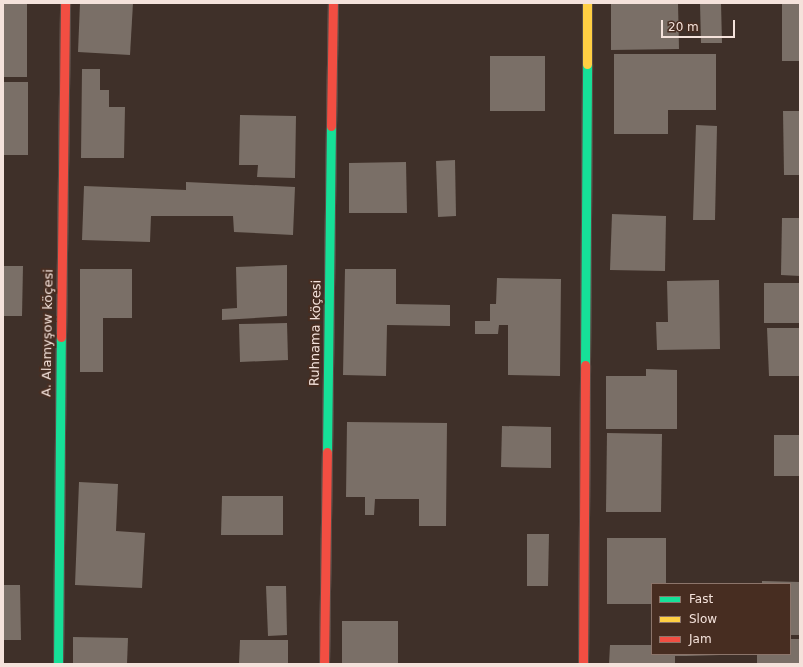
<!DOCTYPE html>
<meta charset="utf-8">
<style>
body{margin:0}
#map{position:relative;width:803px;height:667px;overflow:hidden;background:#3f3029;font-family:"DejaVu Sans",sans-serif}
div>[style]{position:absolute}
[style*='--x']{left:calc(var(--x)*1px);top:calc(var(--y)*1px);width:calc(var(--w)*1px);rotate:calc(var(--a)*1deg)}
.building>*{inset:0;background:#7a6f67}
.roads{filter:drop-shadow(1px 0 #5a4d47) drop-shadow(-1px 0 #5a4d47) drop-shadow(0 1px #5a4d47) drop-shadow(0 -1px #5a4d47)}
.fast>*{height:9px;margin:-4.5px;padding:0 4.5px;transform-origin:4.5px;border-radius:4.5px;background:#16e098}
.slow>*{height:9px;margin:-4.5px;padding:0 4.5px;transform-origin:4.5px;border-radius:4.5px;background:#ffcf43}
.jam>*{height:9px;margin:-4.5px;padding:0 4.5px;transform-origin:4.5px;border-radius:4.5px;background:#f24e42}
span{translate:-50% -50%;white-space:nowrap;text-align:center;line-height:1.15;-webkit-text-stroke:4px #472d21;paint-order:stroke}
.street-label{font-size:13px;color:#f4e2db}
.frame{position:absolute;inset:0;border:4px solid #f4e2db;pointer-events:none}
.legend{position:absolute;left:651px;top:583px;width:140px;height:72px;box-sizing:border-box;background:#472d21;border:1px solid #8c756b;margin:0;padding:5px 7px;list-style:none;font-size:12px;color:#f4e2db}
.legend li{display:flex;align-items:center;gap:8px;height:20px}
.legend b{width:20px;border:1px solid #8c756b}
.scale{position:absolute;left:661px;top:20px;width:74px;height:18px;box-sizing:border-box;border:2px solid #f4e2db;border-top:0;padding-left:5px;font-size:12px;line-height:14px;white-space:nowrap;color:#f4e2db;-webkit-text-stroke:3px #472d21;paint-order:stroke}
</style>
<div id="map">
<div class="building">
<div style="clip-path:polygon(3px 3px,27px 3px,27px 77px,3px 77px)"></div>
<div style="clip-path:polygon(80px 3px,133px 3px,130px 55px,78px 52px)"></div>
<div style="clip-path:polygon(611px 3px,678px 3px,679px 49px,611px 50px)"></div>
<div style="clip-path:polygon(700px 3px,721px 3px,722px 43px,701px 43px)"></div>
<div style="clip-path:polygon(782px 3px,800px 3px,800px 61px,782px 61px)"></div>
<div style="clip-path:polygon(614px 54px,716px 54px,716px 110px,668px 110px,668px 134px,614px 134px)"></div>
<div style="clip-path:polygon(490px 56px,545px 56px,545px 111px,490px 111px)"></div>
<div style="clip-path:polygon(82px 69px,100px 69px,100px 90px,109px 90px,109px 107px,125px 107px,124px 158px,81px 158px)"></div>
<div style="clip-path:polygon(3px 82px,28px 82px,28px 155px,3px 155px)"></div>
<div style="clip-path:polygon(783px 111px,800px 111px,800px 175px,784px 175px)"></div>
<div style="clip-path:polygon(240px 115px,296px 116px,295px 178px,257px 177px,258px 165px,239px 165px)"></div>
<div style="clip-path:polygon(696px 125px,717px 126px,715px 220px,693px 220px)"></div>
<div style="clip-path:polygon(455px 160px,456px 216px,438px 217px,436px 161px)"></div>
<div style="clip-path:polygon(406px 162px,407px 213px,349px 213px,349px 163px)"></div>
<div style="clip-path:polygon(186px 182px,295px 187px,293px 235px,234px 232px,233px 216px,151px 216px,150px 242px,82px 240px,84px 186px,186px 190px)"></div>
<div style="clip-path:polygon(612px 214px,666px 216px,665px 271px,610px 270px)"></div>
<div style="clip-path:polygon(782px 218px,800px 218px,800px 276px,781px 275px)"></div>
<div style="clip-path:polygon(287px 265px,287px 316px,222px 320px,222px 309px,237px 308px,236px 267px)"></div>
<div style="clip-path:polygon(3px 266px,23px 266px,22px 316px,3px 316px)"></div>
<div style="clip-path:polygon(80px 269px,132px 269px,132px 318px,103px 318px,103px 372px,80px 372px)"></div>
<div style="clip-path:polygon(345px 269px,396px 269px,396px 304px,450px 305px,450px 326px,387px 325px,386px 376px,343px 375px)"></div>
<div style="clip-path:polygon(497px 278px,561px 279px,560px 376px,508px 375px,508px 325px,499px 325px,498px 334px,475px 334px,475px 321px,490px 321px,490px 304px,496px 304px)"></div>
<div style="clip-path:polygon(719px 280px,720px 349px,657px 350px,656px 322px,668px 322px,667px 281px)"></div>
<div style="clip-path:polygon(764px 283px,800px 283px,800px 323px,764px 323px)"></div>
<div style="clip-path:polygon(287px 323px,288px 360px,240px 362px,239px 324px)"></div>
<div style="clip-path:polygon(767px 328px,800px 328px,800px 376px,769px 376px)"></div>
<div style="clip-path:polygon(646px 369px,677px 370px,677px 429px,606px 429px,606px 376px,646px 376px)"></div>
<div style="clip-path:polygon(347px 422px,447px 423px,446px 526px,419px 526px,419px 499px,375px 499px,374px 515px,365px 515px,365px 497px,346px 497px)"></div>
<div style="clip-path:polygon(502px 426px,551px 427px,551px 468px,501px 467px)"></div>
<div style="clip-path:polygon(607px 433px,662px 434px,661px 512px,606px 512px)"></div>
<div style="clip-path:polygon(774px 435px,800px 435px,800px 476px,774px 476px)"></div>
<div style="clip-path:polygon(79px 482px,118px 484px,116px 531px,145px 533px,142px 588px,75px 585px)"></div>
<div style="clip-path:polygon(222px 496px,283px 496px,283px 535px,221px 535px)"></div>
<div style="clip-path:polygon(527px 534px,549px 534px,548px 586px,527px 586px)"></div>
<div style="clip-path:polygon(607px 538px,666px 538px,666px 584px,652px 584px,652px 604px,607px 604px)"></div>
<div style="clip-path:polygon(762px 581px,800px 582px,800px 635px,790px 635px,790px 584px,762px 584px)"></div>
<div style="clip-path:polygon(3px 585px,20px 585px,21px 640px,3px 640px)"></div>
<div style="clip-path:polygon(266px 586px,286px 586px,287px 635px,268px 636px)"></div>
<div style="clip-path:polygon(342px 621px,398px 621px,398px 664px,342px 664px)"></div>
<div style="clip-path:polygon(73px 637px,128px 638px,127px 664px,73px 664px)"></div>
<div style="clip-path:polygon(790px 639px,800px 639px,800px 664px,757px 664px,757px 654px,790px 654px)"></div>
<div style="clip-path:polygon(240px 640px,288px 640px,288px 664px,239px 664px)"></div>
<div style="clip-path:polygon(610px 645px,652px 645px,652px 654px,720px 656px,675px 656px,675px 664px,609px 664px)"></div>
</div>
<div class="roads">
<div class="fast">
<div style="--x:585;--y:365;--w:301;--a:-89.6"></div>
<div style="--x:327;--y:452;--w:326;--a:-89.3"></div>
<div style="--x:58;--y:664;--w:327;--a:-89.5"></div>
</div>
<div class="slow">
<div style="--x:587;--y:64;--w:61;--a:-90"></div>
</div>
<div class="jam">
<div style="--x:331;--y:126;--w:123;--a:-89.1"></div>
<div style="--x:61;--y:337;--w:334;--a:-89.3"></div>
<div style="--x:324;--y:664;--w:212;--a:-89.2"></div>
<div style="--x:583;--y:664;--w:299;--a:-89.6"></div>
</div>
</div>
<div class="street-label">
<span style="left:48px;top:333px;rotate:-89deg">A. Alamyşow köçesi</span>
<span style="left:316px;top:333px;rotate:-89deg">Ruhnama köçesi</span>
</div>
<div class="frame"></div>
<ul class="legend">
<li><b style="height:5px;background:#16e098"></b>Fast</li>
<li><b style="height:5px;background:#ffcf43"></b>Slow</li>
<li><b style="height:5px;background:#f24e42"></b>Jam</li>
</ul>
<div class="scale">20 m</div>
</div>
